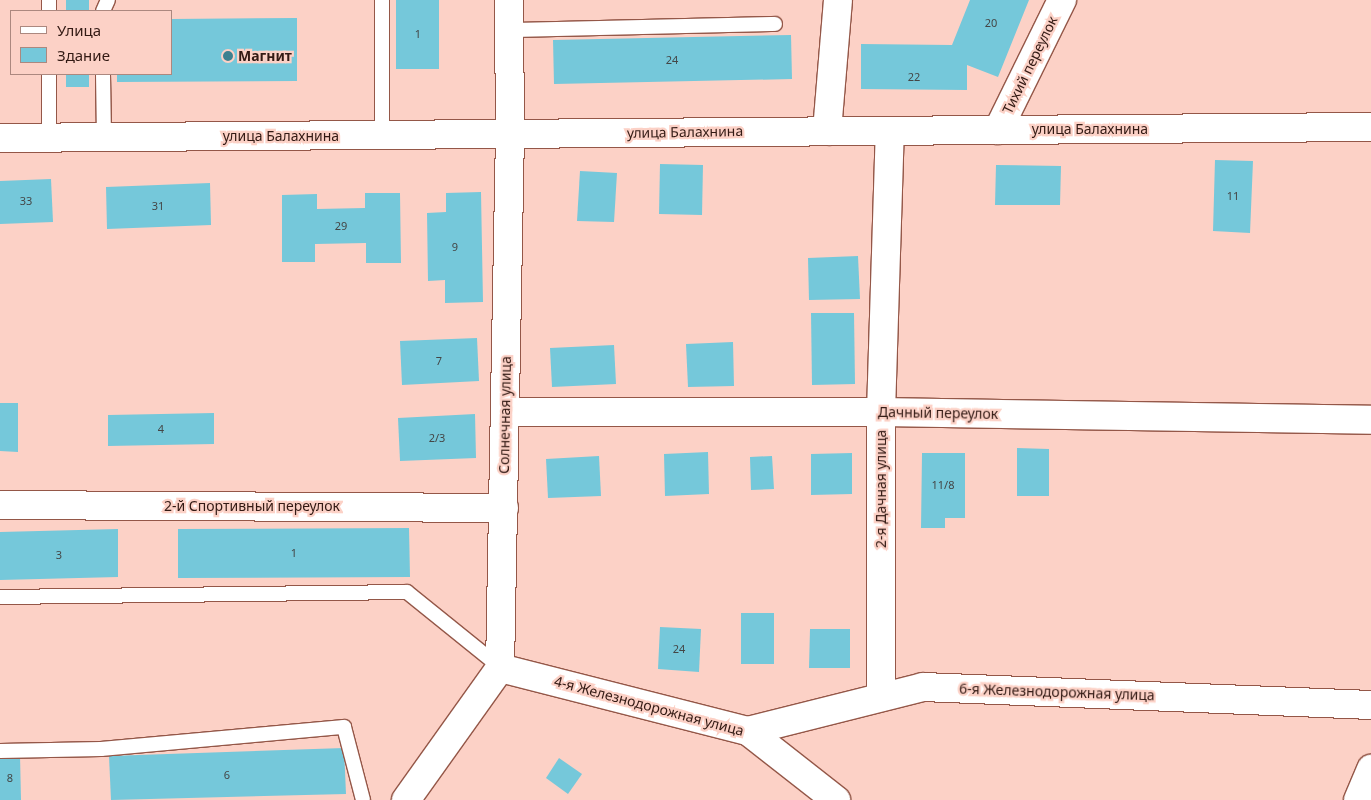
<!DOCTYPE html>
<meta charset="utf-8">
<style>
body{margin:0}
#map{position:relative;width:1371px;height:800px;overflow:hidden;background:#fcd1c6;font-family:"Noto Sans",sans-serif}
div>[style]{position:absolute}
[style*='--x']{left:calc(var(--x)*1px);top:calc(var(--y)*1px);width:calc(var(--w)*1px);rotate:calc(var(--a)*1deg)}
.building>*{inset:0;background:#75c8da}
.roads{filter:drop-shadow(1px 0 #945748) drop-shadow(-1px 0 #945748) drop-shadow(0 1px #945748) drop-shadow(0 -1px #945748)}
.lane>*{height:14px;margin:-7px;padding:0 7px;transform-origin:7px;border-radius:7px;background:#fff}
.street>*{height:28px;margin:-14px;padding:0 14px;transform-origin:14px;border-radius:14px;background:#fff}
.secondary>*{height:28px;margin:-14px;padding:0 14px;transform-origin:14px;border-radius:14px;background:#fff}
.dots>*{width:14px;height:14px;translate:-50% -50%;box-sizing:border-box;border:2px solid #fcd1c6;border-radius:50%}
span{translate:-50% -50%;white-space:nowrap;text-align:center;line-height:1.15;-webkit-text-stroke:4.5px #fcd1c6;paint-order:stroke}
.number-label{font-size:11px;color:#444646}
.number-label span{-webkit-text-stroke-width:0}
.poi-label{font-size:14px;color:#331a14;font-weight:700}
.left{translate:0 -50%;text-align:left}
.street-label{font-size:14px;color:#331a14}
.legend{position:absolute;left:10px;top:10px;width:162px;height:65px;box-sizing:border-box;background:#fcd1c6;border:1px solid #ac887f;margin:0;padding:6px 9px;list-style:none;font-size:15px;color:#331a14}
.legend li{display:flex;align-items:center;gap:10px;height:25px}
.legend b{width:25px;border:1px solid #ac887f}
</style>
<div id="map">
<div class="building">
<div style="clip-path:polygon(66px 0,89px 0,89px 11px,66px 11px)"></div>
<div style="clip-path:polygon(396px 0,439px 0,439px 69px,396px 69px)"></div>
<div style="clip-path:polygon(970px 0,1029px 0,998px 77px,967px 65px,967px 90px,861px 89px,861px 44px,952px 45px)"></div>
<div style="clip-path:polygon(297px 18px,297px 81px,117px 82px,117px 74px,171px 74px,171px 19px)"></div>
<div style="clip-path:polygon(791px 35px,792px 79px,554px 84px,553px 40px)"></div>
<div style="clip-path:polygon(66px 74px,89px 74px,89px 87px,66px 87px)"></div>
<div style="clip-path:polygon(1215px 160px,1253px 161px,1250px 233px,1213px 231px)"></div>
<div style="clip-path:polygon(660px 164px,703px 165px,702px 215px,659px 214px)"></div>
<div style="clip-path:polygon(996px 165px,1061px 166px,1060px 205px,995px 205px)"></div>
<div style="clip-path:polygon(580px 171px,617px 173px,614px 222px,577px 221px)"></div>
<div style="clip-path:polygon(51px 179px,53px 222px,0 224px,0 181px)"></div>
<div style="clip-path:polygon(210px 183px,211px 225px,107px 229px,106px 187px)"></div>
<div style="clip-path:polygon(481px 192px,483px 302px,445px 303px,445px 280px,428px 281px,427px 213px,446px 212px,446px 193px)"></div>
<div style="clip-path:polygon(365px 193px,400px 193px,401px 263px,366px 263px,366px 243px,315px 244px,315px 262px,282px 262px,282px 195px,317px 194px,317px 209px,365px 208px)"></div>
<div style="clip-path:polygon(858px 256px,860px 299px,809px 300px,808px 258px)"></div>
<div style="clip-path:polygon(811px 313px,854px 313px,855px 384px,812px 385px)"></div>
<div style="clip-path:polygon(477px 338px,479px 381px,402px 385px,400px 341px)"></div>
<div style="clip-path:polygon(733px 342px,734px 386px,688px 387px,686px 344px)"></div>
<div style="clip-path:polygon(614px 345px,616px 384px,552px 387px,550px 348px)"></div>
<div style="clip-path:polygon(0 403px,18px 403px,18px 452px,0 451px)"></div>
<div style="clip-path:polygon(214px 413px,214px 444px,108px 446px,108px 415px)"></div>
<div style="clip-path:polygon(475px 414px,476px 458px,400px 461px,398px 418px)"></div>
<div style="clip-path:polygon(1017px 448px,1049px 449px,1049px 496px,1017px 496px)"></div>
<div style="clip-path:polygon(708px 452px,709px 494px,665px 496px,664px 454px)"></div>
<div style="clip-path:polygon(852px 453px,852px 494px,811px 495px,811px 454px)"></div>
<div style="clip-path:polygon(922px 453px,965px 453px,965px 518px,945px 518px,945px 528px,921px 528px)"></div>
<div style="clip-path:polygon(599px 456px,601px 496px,548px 498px,546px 459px)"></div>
<div style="clip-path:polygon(772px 456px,774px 489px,751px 490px,750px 457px)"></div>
<div style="clip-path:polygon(409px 528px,410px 577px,178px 578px,178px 529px)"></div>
<div style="clip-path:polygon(118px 529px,118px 577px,0 580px,0 532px)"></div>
<div style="clip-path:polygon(741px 613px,774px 613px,774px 664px,741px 664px)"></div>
<div style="clip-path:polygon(660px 627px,701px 629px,699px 672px,658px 669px)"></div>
<div style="clip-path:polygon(810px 629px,850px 629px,850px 668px,809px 668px)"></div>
<div style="clip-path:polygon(344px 748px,346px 794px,111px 800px,109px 756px)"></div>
<div style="clip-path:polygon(0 755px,20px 755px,21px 800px,0 800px)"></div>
<div style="clip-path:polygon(559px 758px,582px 774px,568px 794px,546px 778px)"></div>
</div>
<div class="roads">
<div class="lane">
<div style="--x:49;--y:0;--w:11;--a:90"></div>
<div style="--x:382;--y:0;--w:135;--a:90"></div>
<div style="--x:103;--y:11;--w:12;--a:-66"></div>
<div style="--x:510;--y:30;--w:265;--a:-1.3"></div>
<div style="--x:49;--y:74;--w:64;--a:90"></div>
<div style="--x:103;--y:74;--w:63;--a:89.1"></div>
<div style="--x:0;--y:597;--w:407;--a:-0.7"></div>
<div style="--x:407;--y:592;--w:119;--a:38.9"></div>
<div style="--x:0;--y:751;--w:101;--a:-1.1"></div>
<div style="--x:101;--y:749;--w:244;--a:-5.2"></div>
<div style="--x:344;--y:727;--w:75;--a:75.4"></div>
</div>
<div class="street">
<div style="--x:509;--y:0;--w:134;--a:89.6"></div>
<div style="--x:998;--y:130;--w:145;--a:-63.8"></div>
<div style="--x:827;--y:131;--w:131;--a:-85.2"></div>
<div style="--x:505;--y:412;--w:376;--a:0"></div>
<div style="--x:881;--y:412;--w:490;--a:0.9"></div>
<div style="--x:0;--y:505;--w:504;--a:0.34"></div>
<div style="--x:500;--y:668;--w:256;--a:14.3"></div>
<div style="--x:748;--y:731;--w:112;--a:38.1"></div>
<div style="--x:881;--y:697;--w:285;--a:-90"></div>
<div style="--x:881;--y:412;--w:281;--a:-88.2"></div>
<div style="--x:748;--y:731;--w:180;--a:-14.1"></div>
<div style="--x:923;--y:687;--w:448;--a:2.3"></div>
<div style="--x:1358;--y:800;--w:34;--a:-67"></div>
</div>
<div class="secondary">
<div style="--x:0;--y:138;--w:1371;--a:-0.46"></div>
<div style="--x:406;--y:800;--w:162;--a:-54.5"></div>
<div style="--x:500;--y:668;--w:534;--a:-88.93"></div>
</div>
</div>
<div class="dots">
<div style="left:228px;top:56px;background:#3d8190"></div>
</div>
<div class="number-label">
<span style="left:991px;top:23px">20</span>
<span style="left:418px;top:34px">1</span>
<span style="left:672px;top:60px">24</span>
<span style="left:914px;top:77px">22</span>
<span style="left:1233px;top:196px">11</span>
<span style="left:26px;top:201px">33</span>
<span style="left:158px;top:206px">31</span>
<span style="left:341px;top:226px">29</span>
<span style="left:455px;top:247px">9</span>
<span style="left:439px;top:361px">7</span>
<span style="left:161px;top:429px">4</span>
<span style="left:437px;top:438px">2/3</span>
<span style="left:943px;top:485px">11/8</span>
<span style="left:294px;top:553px">1</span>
<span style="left:59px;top:555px">3</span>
<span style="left:679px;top:649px">24</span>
<span style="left:227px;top:775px">6</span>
<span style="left:10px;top:778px">8</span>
</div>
<div class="poi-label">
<span class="left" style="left:238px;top:56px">Магнит</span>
</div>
<div class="street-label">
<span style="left:1030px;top:65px;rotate:-64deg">Тихий переулок</span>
<span style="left:1090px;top:129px">улица Балахнина</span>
<span style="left:685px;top:132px;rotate:-1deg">улица Балахнина</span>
<span style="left:281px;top:136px">улица Балахнина</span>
<span style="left:938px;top:413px;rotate:1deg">Дачный переулок</span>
<span style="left:505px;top:415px;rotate:-89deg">Солнечная улица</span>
<span style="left:881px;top:489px;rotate:-90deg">2-я Дачная улица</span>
<span style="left:252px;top:506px">2-й Спортивный переулок</span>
<span style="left:1057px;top:692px;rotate:2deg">6-я Железнодорожная улица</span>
<span style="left:649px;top:706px;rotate:15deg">4-я Железнодорожная улица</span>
</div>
<ul class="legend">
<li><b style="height:6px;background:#fff"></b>Улица</li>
<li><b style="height:14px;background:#75c8da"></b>Здание</li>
</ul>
</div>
